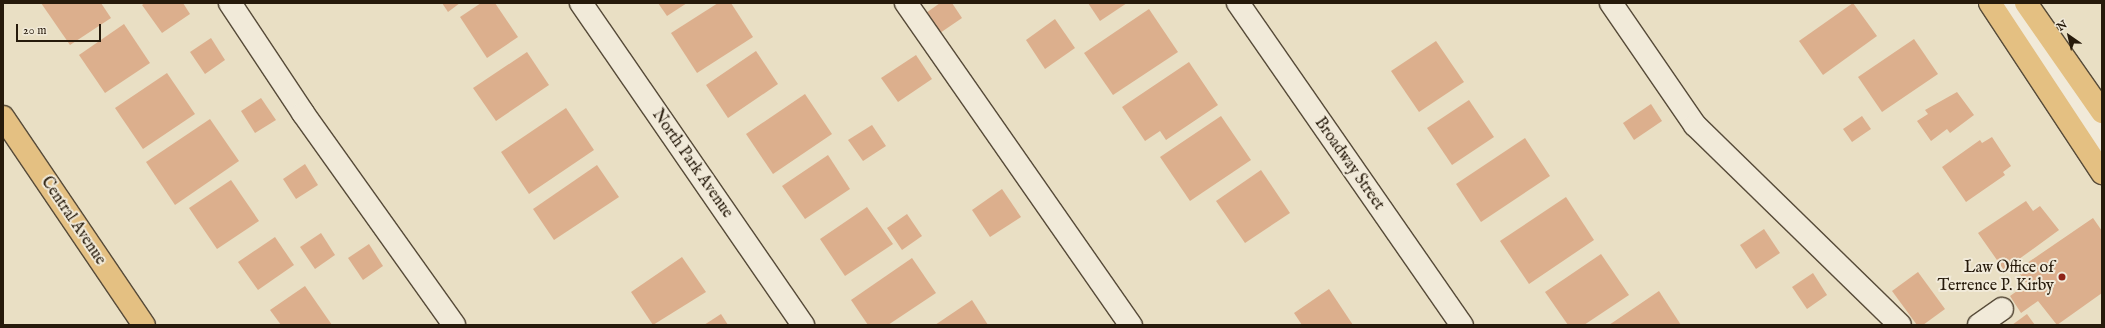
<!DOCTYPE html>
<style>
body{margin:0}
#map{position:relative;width:2105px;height:328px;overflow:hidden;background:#e9dfc4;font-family:"IM FELL English",serif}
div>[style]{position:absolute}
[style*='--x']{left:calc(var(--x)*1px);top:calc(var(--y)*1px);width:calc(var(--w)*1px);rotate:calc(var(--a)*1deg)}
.building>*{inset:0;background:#dcaf8d}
.roads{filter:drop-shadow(1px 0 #574b39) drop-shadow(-1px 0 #574b39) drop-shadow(0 1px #574b39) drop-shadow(0 -1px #574b39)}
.minor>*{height:22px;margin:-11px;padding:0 11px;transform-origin:11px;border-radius:11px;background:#f1ead9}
.major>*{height:22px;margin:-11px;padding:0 11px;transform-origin:11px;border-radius:11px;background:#e4c082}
.dots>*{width:11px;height:11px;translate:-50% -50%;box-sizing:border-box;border:2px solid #f1ead9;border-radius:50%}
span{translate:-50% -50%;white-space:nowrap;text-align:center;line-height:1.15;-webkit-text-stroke:4px #f1ead9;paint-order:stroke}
.street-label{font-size:16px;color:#261a0b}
.poi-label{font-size:16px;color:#261a0b}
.right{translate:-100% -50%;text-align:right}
.frame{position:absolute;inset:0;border:4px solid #261a0b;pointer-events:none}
.north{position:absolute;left:2049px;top:16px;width:40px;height:40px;-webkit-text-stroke:3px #f1ead9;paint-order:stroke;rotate:326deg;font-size:11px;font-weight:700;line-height:16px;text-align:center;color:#261a0b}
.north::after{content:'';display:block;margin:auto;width:14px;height:18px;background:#261a0b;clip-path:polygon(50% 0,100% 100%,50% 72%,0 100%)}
.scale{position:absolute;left:16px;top:24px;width:85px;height:18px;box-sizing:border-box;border:2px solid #261a0b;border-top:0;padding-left:5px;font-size:12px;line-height:14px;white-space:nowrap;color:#261a0b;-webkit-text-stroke:3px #f1ead9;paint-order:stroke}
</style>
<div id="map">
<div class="building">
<div style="clip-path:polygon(41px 3px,101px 3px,111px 18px,70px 45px)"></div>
<div style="clip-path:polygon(145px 3px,183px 3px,190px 14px,162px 33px,142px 5px)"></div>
<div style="clip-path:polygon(442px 3px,460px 3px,448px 12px)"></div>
<div style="clip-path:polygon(481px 3px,495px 3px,518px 37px,487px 58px,460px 17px)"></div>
<div style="clip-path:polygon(658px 3px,687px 3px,667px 16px)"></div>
<div style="clip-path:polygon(718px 3px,731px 3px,753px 37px,697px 73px,671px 33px)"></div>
<div style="clip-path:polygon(940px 3px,952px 3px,962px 18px,940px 33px,926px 13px)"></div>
<div style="clip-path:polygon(1088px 3px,1127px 3px,1100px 21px)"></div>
<div style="clip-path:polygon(1853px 3px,1877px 36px,1823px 75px,1799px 41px)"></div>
<div style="clip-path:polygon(1149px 9px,1178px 52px,1113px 95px,1084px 53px)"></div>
<div style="clip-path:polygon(1055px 19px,1075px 48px,1045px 69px,1026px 40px)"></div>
<div style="clip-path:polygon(124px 24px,150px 63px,105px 93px,79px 55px)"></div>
<div style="clip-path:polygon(211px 38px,225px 60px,205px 74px,190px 52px)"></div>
<div style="clip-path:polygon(1914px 39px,1938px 74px,1882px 112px,1858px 77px)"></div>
<div style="clip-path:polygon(1436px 41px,1464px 82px,1419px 112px,1391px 71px)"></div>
<div style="clip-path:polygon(756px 51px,778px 84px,728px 118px,706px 85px)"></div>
<div style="clip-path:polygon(527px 52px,549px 85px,496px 121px,473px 88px)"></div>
<div style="clip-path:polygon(916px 55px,932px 79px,898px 102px,881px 78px)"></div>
<div style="clip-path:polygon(1189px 62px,1218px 105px,1166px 140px,1160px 131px,1145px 141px,1122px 107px)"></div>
<div style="clip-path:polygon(167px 73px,195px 114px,143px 149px,115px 108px)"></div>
<div style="clip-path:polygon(1957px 92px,1974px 115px,1950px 133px,1947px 129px,1931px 141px,1917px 121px,1928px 114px,1925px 110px)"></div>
<div style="clip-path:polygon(805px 94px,832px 134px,773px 174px,746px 134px)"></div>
<div style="clip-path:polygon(261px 98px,276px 120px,255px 133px,241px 111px)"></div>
<div style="clip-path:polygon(1469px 100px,1494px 137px,1452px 165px,1427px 128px)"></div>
<div style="clip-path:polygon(1651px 104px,1662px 121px,1634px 140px,1623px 123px)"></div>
<div style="clip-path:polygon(566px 108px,594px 150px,529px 194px,501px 152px)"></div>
<div style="clip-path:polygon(1221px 116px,1251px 160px,1190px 201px,1160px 157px)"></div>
<div style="clip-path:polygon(1862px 116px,1871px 129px,1852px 142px,1843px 129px)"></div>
<div style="clip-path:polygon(210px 119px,239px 161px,175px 205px,146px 162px)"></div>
<div style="clip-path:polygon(872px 125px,886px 146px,863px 161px,848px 140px)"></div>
<div style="clip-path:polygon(1992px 137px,2011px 166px,2003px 172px,2005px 175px,1966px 202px,1942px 167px,1980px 140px,1982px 143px)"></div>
<div style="clip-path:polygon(1525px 138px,1550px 176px,1481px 222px,1456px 184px)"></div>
<div style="clip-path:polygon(828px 155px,850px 189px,805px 219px,782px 186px)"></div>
<div style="clip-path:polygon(305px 164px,318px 185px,296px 199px,283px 179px)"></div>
<div style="clip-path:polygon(597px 165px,619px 197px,554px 240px,533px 209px)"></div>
<div style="clip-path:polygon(1261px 170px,1290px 213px,1245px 243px,1216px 201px)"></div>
<div style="clip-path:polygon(231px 180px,259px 221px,217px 249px,189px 208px)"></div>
<div style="clip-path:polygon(1002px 189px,1021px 217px,990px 237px,972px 210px)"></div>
<div style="clip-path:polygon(1566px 197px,1594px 240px,1529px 284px,1500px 241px)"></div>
<div style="clip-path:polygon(2026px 201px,2033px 211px,2040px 206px,2059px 230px,2004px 270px,1978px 233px)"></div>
<div style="clip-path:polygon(867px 207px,893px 244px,845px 276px,820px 239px)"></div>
<div style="clip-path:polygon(907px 214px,922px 236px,902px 250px,887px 228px)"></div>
<div style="clip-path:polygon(2093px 218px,2102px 231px,2102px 293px,2057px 325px,2038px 301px,2021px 313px,2010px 296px,2027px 284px,2017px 270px)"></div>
<div style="clip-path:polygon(1764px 229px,1780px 253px,1756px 269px,1740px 245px)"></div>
<div style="clip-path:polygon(321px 233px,335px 255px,315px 269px,300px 247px)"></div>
<div style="clip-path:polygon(275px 237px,294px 265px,258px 290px,238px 262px)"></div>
<div style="clip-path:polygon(369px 244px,383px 266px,363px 280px,348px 258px)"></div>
<div style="clip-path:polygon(1601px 254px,1629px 295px,1584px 325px,1568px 325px,1545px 292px)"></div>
<div style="clip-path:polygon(682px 257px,706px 292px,653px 325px,631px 292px)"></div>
<div style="clip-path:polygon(912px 258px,936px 293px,888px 325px,868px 325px,851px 300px)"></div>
<div style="clip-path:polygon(1918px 272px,1945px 309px,1923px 325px,1917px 325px,1892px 291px)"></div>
<div style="clip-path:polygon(1813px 273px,1827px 295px,1807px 309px,1792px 287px)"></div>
<div style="clip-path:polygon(305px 286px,332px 325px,281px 325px,270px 310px)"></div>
<div style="clip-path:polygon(1329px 289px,1353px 325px,1302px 325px,1294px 313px)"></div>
<div style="clip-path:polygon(1659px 291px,1681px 325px,1609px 325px)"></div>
<div style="clip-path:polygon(972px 300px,988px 325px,935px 325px)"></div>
<div style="clip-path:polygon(721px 314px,728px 325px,704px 325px)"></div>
<div style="clip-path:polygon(2027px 314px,2035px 325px,2012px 325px)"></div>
</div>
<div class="roads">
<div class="minor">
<div style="--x:230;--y:3;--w:132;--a:56.4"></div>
<div style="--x:303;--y:113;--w:260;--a:54.5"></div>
<div style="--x:581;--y:3;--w:391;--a:55.4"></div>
<div style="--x:906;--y:3;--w:393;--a:55.1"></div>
<div style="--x:1238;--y:3;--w:392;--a:55.2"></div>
<div style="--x:1611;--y:3;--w:148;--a:55.5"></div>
<div style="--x:1695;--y:125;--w:286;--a:44.3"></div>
<div style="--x:2007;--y:3;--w:168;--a:55.6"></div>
<div style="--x:1979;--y:325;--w:28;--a:-35"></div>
</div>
<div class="major">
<div style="--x:1990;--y:3;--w:204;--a:56.6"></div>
<div style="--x:2026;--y:3;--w:133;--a:55.1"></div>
<div style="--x:3;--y:117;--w:251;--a:55.9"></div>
</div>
</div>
<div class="dots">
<div style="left:2062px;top:277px;background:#8f2418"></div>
</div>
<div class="street-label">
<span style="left:692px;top:164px;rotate:55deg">North Park Avenue</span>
<span style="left:1349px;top:164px;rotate:55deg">Broadway Street</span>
<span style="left:73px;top:221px;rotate:56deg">Central Avenue</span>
</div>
<div class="poi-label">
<span class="right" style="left:2054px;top:277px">Law Office of<br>Terrence P. Kirby</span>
</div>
<div class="frame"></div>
<div class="north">N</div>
<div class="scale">20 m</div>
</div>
